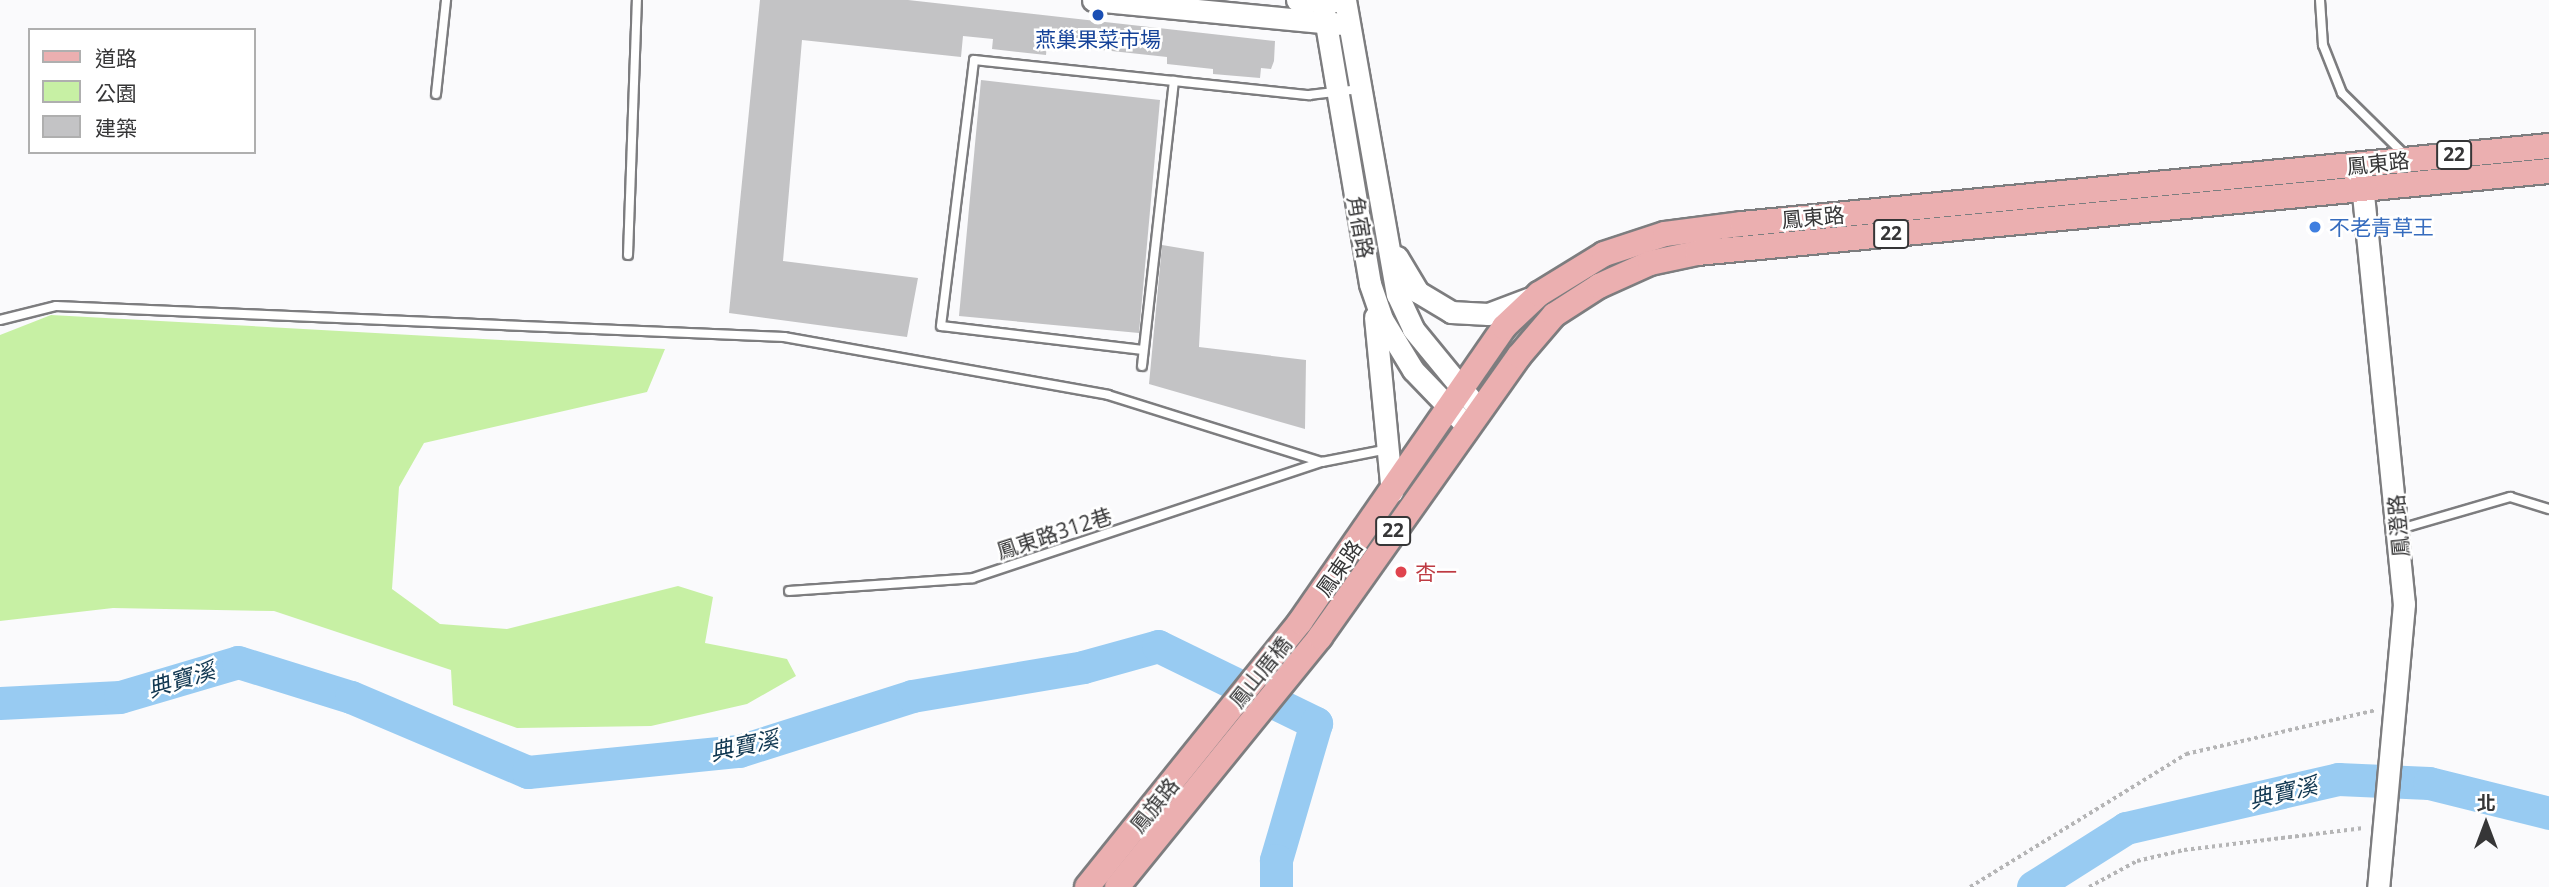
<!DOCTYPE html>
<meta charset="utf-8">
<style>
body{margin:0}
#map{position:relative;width:2549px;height:887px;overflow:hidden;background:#fafafc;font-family:"Open Sans","Noto Sans TC",sans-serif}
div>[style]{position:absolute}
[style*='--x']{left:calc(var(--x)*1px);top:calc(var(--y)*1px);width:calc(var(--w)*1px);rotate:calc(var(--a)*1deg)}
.green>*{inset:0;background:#c7f0a4}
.river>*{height:33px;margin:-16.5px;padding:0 16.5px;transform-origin:16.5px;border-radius:16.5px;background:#98cbf2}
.building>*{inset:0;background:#c3c3c5}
.path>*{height:3.5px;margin-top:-1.75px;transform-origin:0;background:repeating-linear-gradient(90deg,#b5b5b6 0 3.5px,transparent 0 7px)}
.roads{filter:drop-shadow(2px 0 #7d7d7f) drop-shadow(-2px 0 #7d7d7f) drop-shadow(0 2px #7d7d7f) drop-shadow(0 -2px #7d7d7f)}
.lane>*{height:8px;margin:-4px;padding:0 4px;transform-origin:4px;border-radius:4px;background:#fff}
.secondary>*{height:21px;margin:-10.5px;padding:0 10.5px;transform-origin:10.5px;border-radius:10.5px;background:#fff}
.primary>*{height:24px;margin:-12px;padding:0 12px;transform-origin:12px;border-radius:12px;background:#ebafb0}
.dots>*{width:19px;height:19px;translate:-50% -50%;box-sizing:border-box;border:4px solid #fff;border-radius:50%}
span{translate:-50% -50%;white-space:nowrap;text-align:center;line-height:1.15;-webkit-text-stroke:5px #fff;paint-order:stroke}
.shield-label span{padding:2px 5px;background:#fff;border:2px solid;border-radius:5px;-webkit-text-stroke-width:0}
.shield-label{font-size:19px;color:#363637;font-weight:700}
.transit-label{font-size:21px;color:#164399}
.street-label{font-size:21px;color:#363637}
.shop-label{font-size:21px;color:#366cbe}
.left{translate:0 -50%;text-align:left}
.health-label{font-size:21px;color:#be3a42}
.water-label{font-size:23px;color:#113852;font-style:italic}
.legend{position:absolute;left:28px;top:28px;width:228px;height:126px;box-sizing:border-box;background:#fff;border:2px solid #afafaf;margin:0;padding:9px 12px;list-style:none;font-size:21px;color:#363637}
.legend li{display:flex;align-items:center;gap:14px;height:35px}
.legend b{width:35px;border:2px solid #afafaf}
.north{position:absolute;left:2451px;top:789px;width:70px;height:70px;-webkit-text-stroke:5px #fff;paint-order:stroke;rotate:0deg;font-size:19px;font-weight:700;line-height:28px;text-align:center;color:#363637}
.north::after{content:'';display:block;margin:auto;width:24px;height:32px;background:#363637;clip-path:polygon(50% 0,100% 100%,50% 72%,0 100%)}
</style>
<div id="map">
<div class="green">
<div style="clip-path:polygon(51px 315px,665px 349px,647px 392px,424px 443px,399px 487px,392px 589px,440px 624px,507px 629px,678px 586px,713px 597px,705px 643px,787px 659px,796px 676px,747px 704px,651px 726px,517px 728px,453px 705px,451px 670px,274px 611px,113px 608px,0 621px,0 335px)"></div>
</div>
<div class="river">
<div style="--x:0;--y:703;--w:120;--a:-2.9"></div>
<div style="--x:120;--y:697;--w:123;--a:-16.5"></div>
<div style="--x:238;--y:662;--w:118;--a:17.2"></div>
<div style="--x:351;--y:697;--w:192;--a:23"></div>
<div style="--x:528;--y:772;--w:212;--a:-5.7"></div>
<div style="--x:739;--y:751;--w:182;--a:-17.6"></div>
<div style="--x:912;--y:696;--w:173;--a:-9.6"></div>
<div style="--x:1083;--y:667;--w:78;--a:-15.6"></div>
<div style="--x:1158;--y:646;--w:176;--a:26"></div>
<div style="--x:1316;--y:723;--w:143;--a:106.3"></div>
<div style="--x:1276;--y:860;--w:27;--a:90"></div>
<div style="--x:2033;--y:887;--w:110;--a:-32.4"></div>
<div style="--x:2126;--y:828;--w:218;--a:-13"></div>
<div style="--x:2338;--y:779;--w:91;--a:2.5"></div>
<div style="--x:2429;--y:783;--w:124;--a:14"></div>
</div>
<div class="building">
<div style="clip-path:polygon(760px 0,908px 0,1275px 41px,1274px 61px,1271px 69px,1261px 68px,1260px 78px,1213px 74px,1213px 69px,1167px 64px,1167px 57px,1047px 44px,1046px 55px,992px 49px,993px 39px,963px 36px,961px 57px,802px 40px,783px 261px,918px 278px,907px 337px,729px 313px)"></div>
<div style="clip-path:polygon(981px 80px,1160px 100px,1139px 333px,959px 316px)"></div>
<div style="clip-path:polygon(1162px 245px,1204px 252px,1199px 347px,1306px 360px,1305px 429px,1149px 384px)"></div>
</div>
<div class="path">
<div style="--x:1970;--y:887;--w:254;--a:-31.6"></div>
<div style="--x:2186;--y:754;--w:195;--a:-13"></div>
<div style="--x:2089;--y:887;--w:55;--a:-28.4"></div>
<div style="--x:2137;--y:861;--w:48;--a:-13.2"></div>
<div style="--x:2184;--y:850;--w:181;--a:-7"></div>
</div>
<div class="roads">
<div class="lane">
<div style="--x:2320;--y:0;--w:45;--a:86.2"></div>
<div style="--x:2323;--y:45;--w:52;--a:68.4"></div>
<div style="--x:2342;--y:93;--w:91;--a:44.6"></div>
<div style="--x:436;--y:94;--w:95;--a:-83.9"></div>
<div style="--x:628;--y:255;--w:255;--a:-88"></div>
<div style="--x:0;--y:320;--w:58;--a:-14"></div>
<div style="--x:56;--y:306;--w:729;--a:2.44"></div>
<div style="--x:784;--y:337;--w:329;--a:10.1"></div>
<div style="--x:1108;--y:395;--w:224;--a:17.4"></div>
<div style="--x:1322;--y:462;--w:67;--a:-11.1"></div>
<div style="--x:1143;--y:350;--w:203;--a:-173.2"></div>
<div style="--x:941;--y:326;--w:268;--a:-82.9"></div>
<div style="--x:974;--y:60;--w:337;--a:6"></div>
<div style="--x:1309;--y:95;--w:51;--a:-6.7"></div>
<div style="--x:1142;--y:366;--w:287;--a:-83.6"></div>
<div style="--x:2400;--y:529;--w:115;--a:-16.2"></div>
<div style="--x:2510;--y:497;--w:41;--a:17.1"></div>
<div style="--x:789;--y:591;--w:184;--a:-4"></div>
<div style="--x:973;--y:578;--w:368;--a:-18.4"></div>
</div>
<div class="secondary">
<div style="--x:1093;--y:0;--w:248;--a:5.5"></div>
<div style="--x:1297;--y:0;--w:38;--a:2"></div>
<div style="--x:1322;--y:0;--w:288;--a:80.4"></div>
<div style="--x:1370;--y:284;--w:37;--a:71"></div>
<div style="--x:1382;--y:319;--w:60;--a:58.7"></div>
<div style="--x:1413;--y:370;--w:76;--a:46.1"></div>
<div style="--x:1345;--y:0;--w:299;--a:80"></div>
<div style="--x:1397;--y:294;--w:38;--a:65"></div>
<div style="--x:1413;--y:329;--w:102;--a:50.6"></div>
<div style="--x:2361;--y:174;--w:432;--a:84.3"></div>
<div style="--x:2404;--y:604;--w:284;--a:95.2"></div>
<div style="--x:1397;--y:257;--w:41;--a:59"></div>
<div style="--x:1418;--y:292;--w:39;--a:31"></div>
<div style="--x:1451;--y:312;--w:37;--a:3"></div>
<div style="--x:1488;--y:314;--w:43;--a:-20.6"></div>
<div style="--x:1375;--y:317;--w:176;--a:84.5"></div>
</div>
<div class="primary">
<div style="--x:1087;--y:887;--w:340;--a:-51.2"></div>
<div style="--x:1300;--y:622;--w:359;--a:-55.3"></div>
<div style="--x:1504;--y:327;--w:48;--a:-43.3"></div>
<div style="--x:1539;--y:294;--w:76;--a:-31.6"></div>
<div style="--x:1604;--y:254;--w:64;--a:-18.2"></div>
<div style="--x:1665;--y:234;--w:78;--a:-7.4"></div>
<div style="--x:1742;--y:224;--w:811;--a:-5.52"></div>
<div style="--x:1117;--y:887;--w:322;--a:-50.9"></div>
<div style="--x:1320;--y:637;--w:344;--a:-54.7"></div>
<div style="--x:1519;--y:356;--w:54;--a:-49.5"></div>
<div style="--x:1554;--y:315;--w:54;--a:-32.8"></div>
<div style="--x:1599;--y:286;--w:56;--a:-24.3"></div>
<div style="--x:1650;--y:263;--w:48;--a:-12"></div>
<div style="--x:1697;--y:253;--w:856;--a:-5.5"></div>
</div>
</div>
<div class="dots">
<div style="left:1098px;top:15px;background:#1a4fb4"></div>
<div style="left:2315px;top:227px;background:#3f7fe0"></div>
<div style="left:1401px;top:572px;background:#e0444e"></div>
</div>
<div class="shield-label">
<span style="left:2454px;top:155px">22</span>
<span style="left:1891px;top:234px">22</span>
<span style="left:1393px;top:531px">22</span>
</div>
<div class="transit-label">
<span style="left:1098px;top:39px">燕巢果菜市場</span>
</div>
<div class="street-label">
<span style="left:2378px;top:163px;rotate:-6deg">鳳東路</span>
<span style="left:1813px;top:217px;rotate:-5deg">鳳東路</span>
<span style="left:1361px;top:227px;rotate:80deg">角宿路</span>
<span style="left:2398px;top:526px;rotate:-95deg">鳳澄路</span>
<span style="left:1054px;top:533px;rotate:-18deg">鳳東路312巷</span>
<span style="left:1339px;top:568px;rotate:-55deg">鳳東路</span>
<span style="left:1260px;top:672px;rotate:-51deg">鳳山厝橋</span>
<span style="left:1154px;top:805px;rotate:-51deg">鳳旗路</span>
</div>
<div class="shop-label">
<span class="left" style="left:2329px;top:227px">不老青草王</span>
</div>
<div class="health-label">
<span class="left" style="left:1415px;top:572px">杏一</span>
</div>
<div class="water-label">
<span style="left:181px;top:679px;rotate:-17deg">典寶溪</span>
<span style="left:744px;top:745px;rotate:-12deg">典寶溪</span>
<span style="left:2283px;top:792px;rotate:-13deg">典寶溪</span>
</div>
<ul class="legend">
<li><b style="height:9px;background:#ebafb0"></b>道路</li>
<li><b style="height:19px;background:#c7f0a4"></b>公園</li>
<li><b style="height:19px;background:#c3c3c5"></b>建築</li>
</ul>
<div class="north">北</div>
</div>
